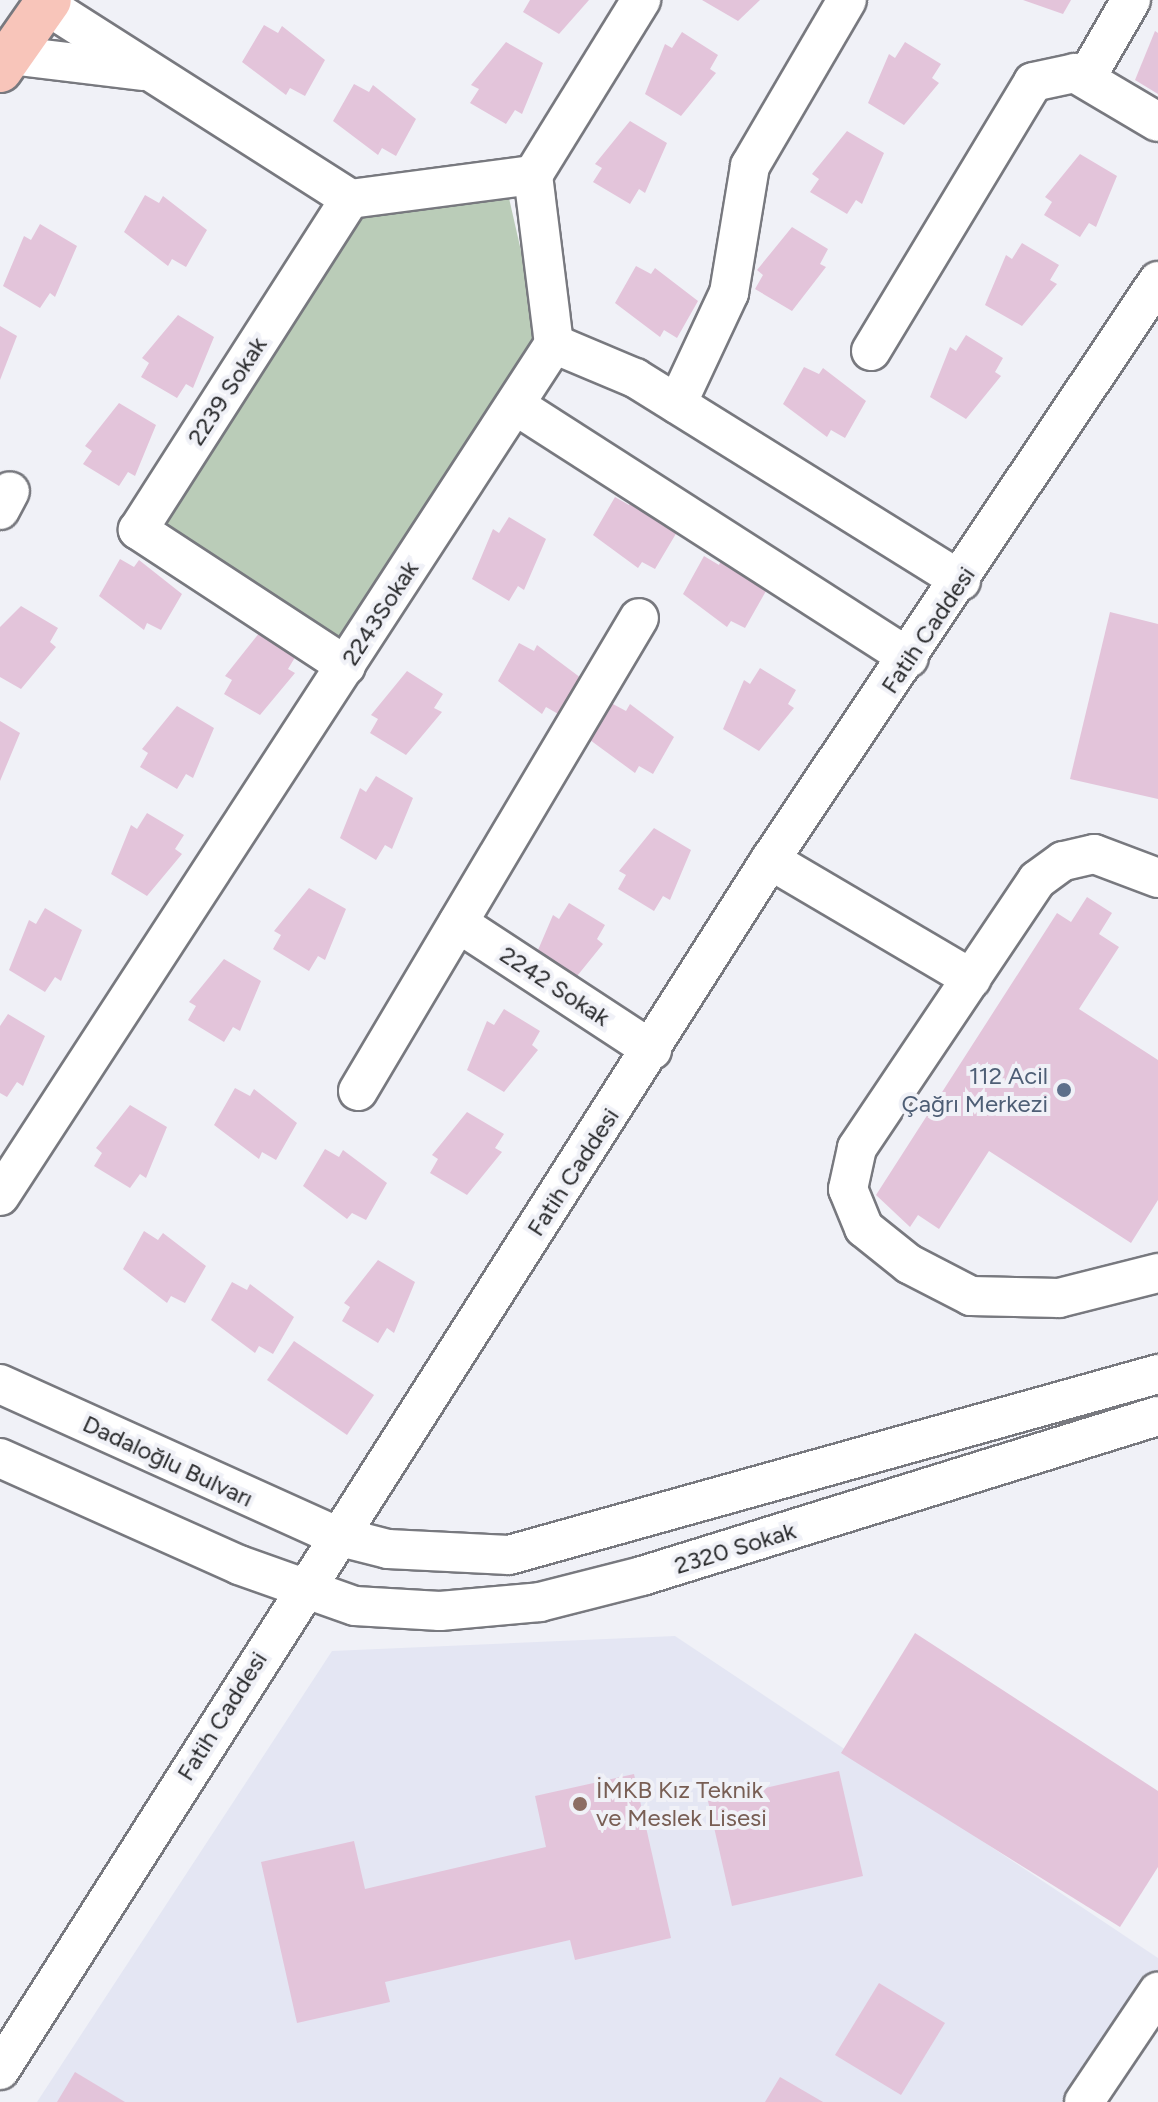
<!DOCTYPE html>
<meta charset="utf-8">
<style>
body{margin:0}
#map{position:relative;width:1158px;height:2102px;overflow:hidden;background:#f0f1f7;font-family:Figtree,sans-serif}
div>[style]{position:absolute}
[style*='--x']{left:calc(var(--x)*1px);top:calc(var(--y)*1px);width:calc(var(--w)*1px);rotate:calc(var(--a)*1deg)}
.built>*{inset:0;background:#e4e6f3}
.green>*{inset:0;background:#baccb8}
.building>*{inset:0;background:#e3c4da}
.roads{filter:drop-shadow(2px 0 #78797f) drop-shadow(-2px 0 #78797f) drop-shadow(0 2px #78797f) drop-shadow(0 -2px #78797f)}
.minor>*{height:38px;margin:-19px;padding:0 19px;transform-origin:19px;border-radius:19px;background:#fff}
.major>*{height:44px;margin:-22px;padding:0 22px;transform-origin:22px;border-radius:22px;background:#f8c5ba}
.dots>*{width:22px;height:22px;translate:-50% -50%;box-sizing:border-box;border:4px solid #f0f1f7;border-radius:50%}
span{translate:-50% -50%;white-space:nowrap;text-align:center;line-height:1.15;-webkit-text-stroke:8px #f0f1f7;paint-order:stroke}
.street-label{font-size:24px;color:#28292b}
.service-label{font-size:24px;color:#4e5e75}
.right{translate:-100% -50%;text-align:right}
.education-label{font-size:24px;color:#785e54}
.left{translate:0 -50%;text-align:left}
</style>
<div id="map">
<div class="built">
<div style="clip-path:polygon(675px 1636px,1158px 1958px,1158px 2009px,1091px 2102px,37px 2102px,332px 1651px)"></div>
</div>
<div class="green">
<div style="clip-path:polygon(506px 185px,539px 330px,340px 641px,155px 524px,350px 216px)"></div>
</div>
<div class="building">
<div style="clip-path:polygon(530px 0,589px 0,559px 34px,523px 12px)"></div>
<div style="clip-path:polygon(702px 0,760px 0,738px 21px)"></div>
<div style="clip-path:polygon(1023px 0,1071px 0,1063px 14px)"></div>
<div style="clip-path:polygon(264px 25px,278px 33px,282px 26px,325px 60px,305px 96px,290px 88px,286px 95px,242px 62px)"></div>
<div style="clip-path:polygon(1155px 31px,1158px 33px,1158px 94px,1135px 80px)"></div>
<div style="clip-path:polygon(682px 32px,718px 55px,710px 69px,716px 73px,681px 116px,645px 94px,665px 44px,672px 48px)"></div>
<div style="clip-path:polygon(506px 42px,543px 63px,522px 114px,515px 110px,506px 124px,470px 103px,479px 89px,471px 85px)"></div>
<div style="clip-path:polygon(905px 42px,941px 64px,932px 78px,939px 83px,904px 125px,868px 103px,889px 54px,895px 58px)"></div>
<div style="clip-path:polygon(354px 84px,369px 92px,373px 85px,416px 119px,396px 156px,382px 148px,378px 155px,333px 121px)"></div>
<div style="clip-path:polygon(630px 121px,667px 143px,645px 193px,639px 189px,630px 204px,593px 182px,602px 168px,595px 164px)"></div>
<div style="clip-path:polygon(847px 131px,884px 153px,862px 204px,856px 200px,847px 214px,810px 192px,819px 179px,812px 174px)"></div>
<div style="clip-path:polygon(1080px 154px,1117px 176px,1096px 227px,1089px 223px,1080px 237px,1044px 215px,1052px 202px,1045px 197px)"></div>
<div style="clip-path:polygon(145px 195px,159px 203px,163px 196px,207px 230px,186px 267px,172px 259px,168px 266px,124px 232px)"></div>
<div style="clip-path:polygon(40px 224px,77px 246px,55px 297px,50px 293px,40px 308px,3px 286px,24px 236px,31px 240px)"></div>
<div style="clip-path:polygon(792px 227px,828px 249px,820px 264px,826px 267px,792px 311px,755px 289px,763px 275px,757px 270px)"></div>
<div style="clip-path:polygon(1022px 243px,1059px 265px,1050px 280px,1057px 284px,1022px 326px,985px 305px,1006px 255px,1012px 259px)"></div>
<div style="clip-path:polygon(636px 266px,651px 274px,655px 268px,698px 301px,677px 338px,664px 330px,660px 337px,615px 303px)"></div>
<div style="clip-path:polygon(178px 315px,214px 337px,193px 388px,186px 384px,177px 398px,141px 377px,149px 363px,142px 358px)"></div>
<div style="clip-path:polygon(0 326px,17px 336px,0 380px)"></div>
<div style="clip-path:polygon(966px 335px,1003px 358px,995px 372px,1001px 376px,966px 419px,930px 397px,950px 347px,956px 351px)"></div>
<div style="clip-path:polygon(804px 367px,819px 374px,823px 368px,866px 401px,845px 438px,831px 430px,827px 437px,783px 404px)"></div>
<div style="clip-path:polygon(119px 403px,156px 425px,135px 476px,128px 472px,119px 486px,83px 464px,92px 451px,85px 446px)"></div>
<div style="clip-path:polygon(615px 497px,629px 505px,633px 499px,677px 532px,655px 569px,642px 562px,638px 568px,593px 535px)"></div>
<div style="clip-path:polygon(509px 517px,546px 539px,524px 590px,518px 586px,509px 601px,472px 579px,493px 529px,499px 533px)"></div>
<div style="clip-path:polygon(704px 556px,719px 565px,722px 558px,766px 591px,745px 628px,731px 621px,727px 627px,683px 594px)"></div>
<div style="clip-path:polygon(120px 559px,134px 567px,139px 560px,182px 594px,161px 630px,147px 623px,144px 630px,99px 596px)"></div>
<div style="clip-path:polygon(21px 606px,58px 628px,50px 642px,56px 647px,21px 689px,0 677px,0 627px)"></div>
<div style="clip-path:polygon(1110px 612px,1158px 624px,1158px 799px,1070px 779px)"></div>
<div style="clip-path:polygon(260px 632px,297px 654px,288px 669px,295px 673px,260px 715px,224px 694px,232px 680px,225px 676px)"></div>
<div style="clip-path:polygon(519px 643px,534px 651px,537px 645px,581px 678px,560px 715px,546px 707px,542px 714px,498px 681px)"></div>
<div style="clip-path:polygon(760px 668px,796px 690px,788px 704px,794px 708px,759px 751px,723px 729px,744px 680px,750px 684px)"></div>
<div style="clip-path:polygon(407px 671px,443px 694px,434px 708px,442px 712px,406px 755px,370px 733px,378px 719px,371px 715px)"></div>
<div style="clip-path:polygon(611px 703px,626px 711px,630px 704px,674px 737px,653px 774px,639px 766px,635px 773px,590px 740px)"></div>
<div style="clip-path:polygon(177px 706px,214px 728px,193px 778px,186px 774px,177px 789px,140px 767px,148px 753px,142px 749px)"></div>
<div style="clip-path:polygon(0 721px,20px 733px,0 781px)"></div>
<div style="clip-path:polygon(376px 776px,413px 798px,392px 849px,385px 845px,376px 860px,340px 838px,360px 788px,366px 792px)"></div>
<div style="clip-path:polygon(147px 813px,184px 835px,175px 849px,182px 854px,147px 896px,111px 874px,131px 825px,137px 829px)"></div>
<div style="clip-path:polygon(654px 828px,691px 850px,670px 900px,663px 896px,654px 911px,618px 889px,626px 875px,619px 871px)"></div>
<div style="clip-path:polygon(309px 888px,346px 909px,325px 960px,318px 956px,309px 971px,273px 949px,281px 935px,274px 931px)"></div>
<div style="clip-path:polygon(1087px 897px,1112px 913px,1099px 934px,1119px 947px,1079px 1009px,1158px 1060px,1158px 1200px,1131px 1243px,989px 1151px,939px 1229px,918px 1215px,910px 1227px,876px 1195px,1057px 913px,1071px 922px)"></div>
<div style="clip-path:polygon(569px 903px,605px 925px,597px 939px,603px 944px,569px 986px,532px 964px,553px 915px,559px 919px)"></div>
<div style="clip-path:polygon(45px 908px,82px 930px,61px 981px,55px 977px,45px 992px,9px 970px,29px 920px,36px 924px)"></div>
<div style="clip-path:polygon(224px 959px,261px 981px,240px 1031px,233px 1027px,224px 1042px,188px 1020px,196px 1006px,189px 1002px)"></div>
<div style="clip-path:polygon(504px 1009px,540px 1031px,532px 1045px,538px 1050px,504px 1092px,467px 1070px,487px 1021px,494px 1025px)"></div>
<div style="clip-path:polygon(8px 1014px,45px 1036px,23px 1086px,17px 1082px,7px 1097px,0 1093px,0 1026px)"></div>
<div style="clip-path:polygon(235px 1088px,250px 1096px,254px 1089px,297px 1123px,276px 1160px,262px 1152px,259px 1159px,214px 1125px)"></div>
<div style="clip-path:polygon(130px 1105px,167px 1127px,146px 1178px,140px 1174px,130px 1188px,94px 1166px,102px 1153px,96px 1148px)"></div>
<div style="clip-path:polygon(467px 1112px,504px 1134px,495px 1148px,502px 1152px,467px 1195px,430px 1173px,438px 1159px,432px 1155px)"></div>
<div style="clip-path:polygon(325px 1149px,339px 1157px,343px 1150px,387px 1183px,366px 1220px,352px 1213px,347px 1219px,303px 1186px)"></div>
<div style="clip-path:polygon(144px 1231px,158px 1240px,163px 1233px,206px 1266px,185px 1303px,171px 1296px,167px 1303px,123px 1269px)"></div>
<div style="clip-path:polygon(378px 1260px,415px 1282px,394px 1333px,387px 1328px,378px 1343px,342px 1321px,350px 1307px,344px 1303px)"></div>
<div style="clip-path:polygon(232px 1282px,247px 1290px,250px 1284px,294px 1317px,273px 1354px,259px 1346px,255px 1353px,211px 1320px)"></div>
<div style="clip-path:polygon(294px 1341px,374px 1395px,347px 1435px,267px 1380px)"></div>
<div style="clip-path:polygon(915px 1633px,1158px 1791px,1158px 1867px,1120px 1927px,841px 1753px)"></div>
<div style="clip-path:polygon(839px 1771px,863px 1876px,732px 1906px,708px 1801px)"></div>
<div style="clip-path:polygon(634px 1774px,671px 1938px,575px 1960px,570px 1940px,385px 1982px,390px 2002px,297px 2023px,261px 1862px,354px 1841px,365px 1889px,546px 1847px,535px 1796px)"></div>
<div style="clip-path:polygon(879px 1983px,945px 2023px,901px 2095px,835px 2055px)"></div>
<div style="clip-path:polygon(75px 2072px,125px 2102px,57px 2102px)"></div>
<div style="clip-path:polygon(780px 2077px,823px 2102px,765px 2102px)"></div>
</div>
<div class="roads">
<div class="minor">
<div style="--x:46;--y:5;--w:361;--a:32.5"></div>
<div style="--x:10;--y:55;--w:133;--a:6.9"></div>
<div style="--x:1086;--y:78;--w:90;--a:-60"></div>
<div style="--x:554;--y:344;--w:88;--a:22.8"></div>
<div style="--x:635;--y:378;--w:384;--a:31.9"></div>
<div style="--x:871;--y:351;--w:314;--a:-58.9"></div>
<div style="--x:1033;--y:82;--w:43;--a:-12.1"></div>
<div style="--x:1075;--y:73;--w:96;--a:30.6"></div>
<div style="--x:677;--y:404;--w:123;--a:-64.9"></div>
<div style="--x:729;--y:293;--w:129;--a:-80.6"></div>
<div style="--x:750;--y:166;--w:192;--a:-59.7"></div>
<div style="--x:515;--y:405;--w:468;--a:32.7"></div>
<div style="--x:0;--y:510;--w:21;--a:-62"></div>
<div style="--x:346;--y:666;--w:249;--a:-146.8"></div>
<div style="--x:138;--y:530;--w:393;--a:-57.4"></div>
<div style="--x:350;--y:199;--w:185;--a:-7.5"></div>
<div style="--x:770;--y:860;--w:234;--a:30.5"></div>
<div style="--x:1158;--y:878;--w:68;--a:-159.4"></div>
<div style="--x:1094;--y:854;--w:32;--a:167"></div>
<div style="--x:1063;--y:861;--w:32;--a:144"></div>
<div style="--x:1037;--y:880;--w:323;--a:123.9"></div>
<div style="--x:857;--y:1148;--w:42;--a:102.4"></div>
<div style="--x:848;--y:1189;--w:42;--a:67.7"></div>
<div style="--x:864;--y:1228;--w:58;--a:38.7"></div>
<div style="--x:909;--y:1264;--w:70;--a:27.3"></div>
<div style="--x:971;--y:1296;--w:88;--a:1.3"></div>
<div style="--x:1059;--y:1298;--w:102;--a:-14.2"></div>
<div style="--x:458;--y:923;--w:232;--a:33.2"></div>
<div style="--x:358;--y:1091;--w:550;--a:-59.29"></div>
<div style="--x:0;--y:1196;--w:1016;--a:-56.97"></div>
<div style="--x:554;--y:344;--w:170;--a:-97.1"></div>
<div style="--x:533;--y:175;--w:206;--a:-58.3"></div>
<div style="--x:0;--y:1384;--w:370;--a:24.3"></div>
<div style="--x:337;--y:1536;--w:53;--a:14.3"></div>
<div style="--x:388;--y:1549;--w:121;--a:2.8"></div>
<div style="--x:509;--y:1555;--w:674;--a:-15.58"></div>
<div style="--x:0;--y:1458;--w:262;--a:24.1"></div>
<div style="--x:239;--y:1565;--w:123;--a:19.5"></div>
<div style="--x:355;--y:1606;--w:85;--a:3.4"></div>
<div style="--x:440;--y:1611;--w:100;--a:-5.1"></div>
<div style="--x:540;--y:1602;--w:105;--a:-14.3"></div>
<div style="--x:642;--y:1576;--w:540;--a:-17.23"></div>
<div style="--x:0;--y:2070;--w:1434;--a:-57.53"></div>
<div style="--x:770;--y:860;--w:697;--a:-56.17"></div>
<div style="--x:1084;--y:2102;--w:133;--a:-56.1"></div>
</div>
<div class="major">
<div style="--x:0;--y:70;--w:85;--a:-55"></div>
</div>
</div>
<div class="dots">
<div style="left:1064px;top:1090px;background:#5c6f8a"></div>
<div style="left:580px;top:1804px;background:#8d6e63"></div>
</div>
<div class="street-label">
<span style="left:227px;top:391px;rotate:-57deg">2239 Sokak</span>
<span style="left:380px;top:613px;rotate:-57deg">2243Sokak</span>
<span style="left:928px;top:630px;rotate:-56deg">Fatih Caddesi</span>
<span style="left:555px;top:986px;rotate:33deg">2242 Sokak</span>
<span style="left:573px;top:1172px;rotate:-57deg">Fatih Caddesi</span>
<span style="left:168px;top:1461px;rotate:25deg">Dadaloğlu Bulvarı</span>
<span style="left:735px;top:1548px;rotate:-17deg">2320 Sokak</span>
<span style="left:222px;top:1716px;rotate:-58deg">Fatih Caddesi</span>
</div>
<div class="service-label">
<span class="right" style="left:1048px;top:1090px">112 Acil<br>Çağrı Merkezi</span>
</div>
<div class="education-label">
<span class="left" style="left:596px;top:1804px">İMKB Kız Teknik<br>ve Meslek Lisesi</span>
</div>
</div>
